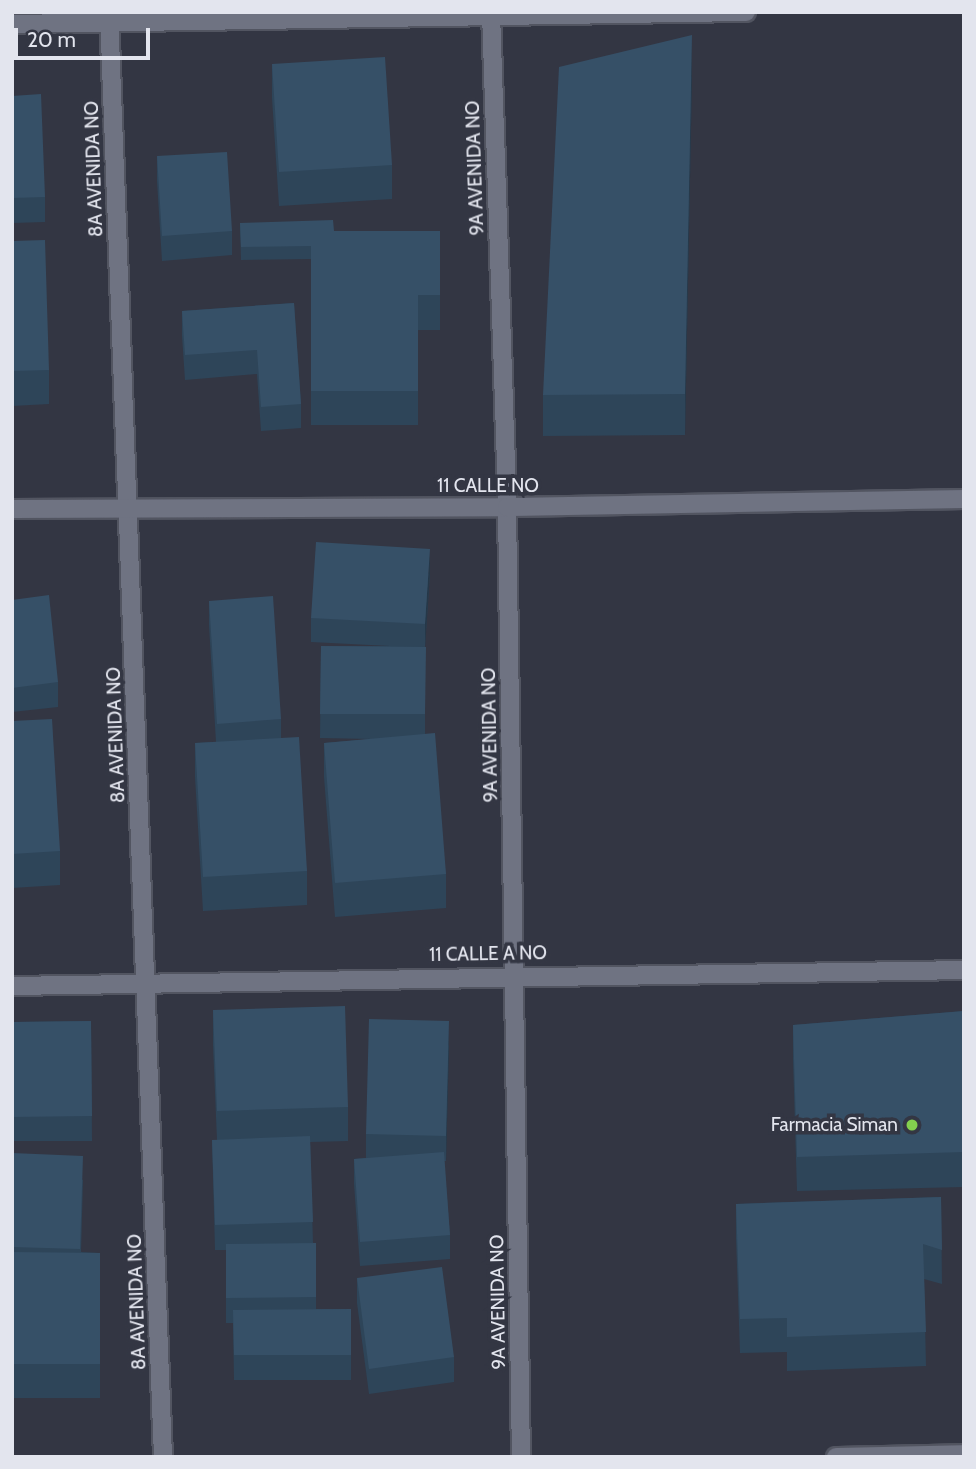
<!DOCTYPE html>
<style>
body{margin:0}
#map{position:relative;width:976px;height:1469px;overflow:hidden;background:#333643;font-family:Cabin,sans-serif}
div>[style]{position:absolute}
[style*='--x']{left:calc(var(--x)*1px);top:calc(var(--y)*1px);width:calc(var(--w)*1px);rotate:calc(var(--a)*1deg)}
.roads{filter:drop-shadow(2px 0 #525561) drop-shadow(-2px 0 #525561) drop-shadow(0 2px #525561) drop-shadow(0 -2px #525561)}
.minor>*{height:18px;margin:-9px;padding:0 9px;transform-origin:9px;border-radius:9px;background:#6f7382}
.wall>*{inset:0;background:#2e4559}
.shaded-wall>*{inset:0;background:#263848}
.building>*{inset:0;background:#365067}
.dots>*{width:19px;height:19px;translate:-50% -50%;box-sizing:border-box;border:4px solid #333643;border-radius:50%}
span{translate:-50% -50%;white-space:nowrap;text-align:center;line-height:1.15;-webkit-text-stroke:7px #333643;paint-order:stroke}
.street-label{font-size:19px;color:#e3e5ee}
.poi-label{font-size:19px;color:#e3e5ee}
.right{translate:-100% -50%;text-align:right}
.frame{position:absolute;inset:0;border:14px solid #e3e5ee;pointer-events:none}
.scale{position:absolute;left:14px;top:28px;width:136px;height:32px;box-sizing:border-box;border:4px solid #e3e5ee;border-top:0;padding-left:9px;font-size:21px;line-height:24px;white-space:nowrap;color:#e3e5ee;-webkit-text-stroke:5px #333643;paint-order:stroke}
</style>
<div id="map">
<div class="roads">
<div class="minor">
<div style="--x:109;--y:12;--w:1446;--a:87.86"></div>
<div style="--x:491;--y:12;--w:495;--a:88.1"></div>
<div style="--x:507;--y:507;--w:950;--a:89.16"></div>
<div style="--x:12;--y:24;--w:734;--a:-0.94"></div>
<div style="--x:12;--y:509;--w:495;--a:-0.2"></div>
<div style="--x:507;--y:507;--w:457;--a:-1"></div>
<div style="--x:12;--y:986;--w:952;--a:-0.96"></div>
<div style="--x:836;--y:1457;--w:128;--a:-1.3"></div>
</div>
</div>
<div class="wall">
<div style="clip-path:polygon(272px 64px,392px 165px,392px 199px,279px 206px,272px 98px)"></div>
<div style="clip-path:polygon(692px 76px,685px 435px,543px 436px,543px 395px)"></div>
<div style="clip-path:polygon(12px 96px,45px 197px,45px 222px,12px 223px)"></div>
<div style="clip-path:polygon(157px 156px,232px 231px,232px 255px,162px 261px,157px 181px)"></div>
<div style="clip-path:polygon(240px 223px,334px 231px,440px 231px,440px 330px,418px 330px,418px 425px,311px 425px,311px 259px,241px 260px)"></div>
<div style="clip-path:polygon(12px 241px,49px 370px,49px 404px,12px 406px)"></div>
<div style="clip-path:polygon(294px 303px,301px 404px,301px 428px,261px 431px,257px 374px,185px 380px,182px 336px,182px 311px)"></div>
<div style="clip-path:polygon(430px 573px,425px 647px,425px 734px,446px 874px,446px 908px,335px 917px,324px 777px,324px 743px,372px 739px,320px 738px,321px 646px,390px 646px,311px 642px,311px 618px)"></div>
<div style="clip-path:polygon(12px 600px,58px 682px,58px 707px,12px 712px)"></div>
<div style="clip-path:polygon(209px 601px,281px 719px,281px 738px,307px 871px,307px 905px,203px 911px,195px 777px,195px 743px,216px 742px,209px 625px)"></div>
<div style="clip-path:polygon(12px 721px,60px 851px,60px 885px,12px 888px)"></div>
<div style="clip-path:polygon(213px 1010px,348px 1107px,348px 1141px,310px 1142px,313px 1243px,316px 1243px,316px 1309px,351px 1309px,351px 1380px,234px 1380px,233px 1323px,226px 1323px,226px 1250px,215px 1250px,212px 1140px,217px 1140px,213px 1045px)"></div>
<div style="clip-path:polygon(964px 1011px,964px 1187px,797px 1191px,793px 1059px,793px 1025px)"></div>
<div style="clip-path:polygon(91px 1021px,92px 1141px,12px 1141px,12px 1022px)"></div>
<div style="clip-path:polygon(449px 1045px,446px 1161px,444px 1161px,450px 1235px,450px 1259px,360px 1266px,354px 1184px,354px 1159px,366px 1158px,366px 1134px)"></div>
<div style="clip-path:polygon(12px 1153px,83px 1180px,81px 1252px,100px 1253px,100px 1398px,12px 1398px)"></div>
<div style="clip-path:polygon(941px 1197px,942px 1284px,924px 1279px,926px 1366px,787px 1371px,787px 1352px,740px 1353px,736px 1238px,736px 1204px)"></div>
<div style="clip-path:polygon(357px 1278px,454px 1357px,454px 1382px,369px 1394px,357px 1303px)"></div>
</div>
<div class="shaded-wall">
<div style="clip-path:polygon(692px 35px,692px 76px,685px 435px,685px 394px)"></div>
<div style="clip-path:polygon(430px 549px,430px 573px,425px 648px,425px 624px)"></div>
<div style="clip-path:polygon(449px 1021px,449px 1045px,446px 1161px,446px 1136px)"></div>
</div>
<div class="building">
<div style="clip-path:polygon(692px 35px,685px 394px,543px 395px,559px 67px)"></div>
<div style="clip-path:polygon(385px 57px,392px 165px,279px 172px,272px 64px)"></div>
<div style="clip-path:polygon(41px 94px,45px 197px,12px 198px,12px 96px)"></div>
<div style="clip-path:polygon(227px 152px,232px 231px,162px 236px,157px 156px)"></div>
<div style="clip-path:polygon(333px 220px,334px 231px,311px 231px,311px 246px,241px 247px,240px 223px)"></div>
<div style="clip-path:polygon(311px 231px,440px 231px,440px 295px,418px 295px,418px 391px,311px 391px)"></div>
<div style="clip-path:polygon(45px 240px,49px 370px,12px 371px,12px 241px)"></div>
<div style="clip-path:polygon(294px 303px,301px 404px,261px 407px,257px 350px,185px 355px,182px 311px)"></div>
<div style="clip-path:polygon(316px 542px,430px 549px,425px 624px,311px 618px)"></div>
<div style="clip-path:polygon(49px 595px,58px 682px,12px 688px,12px 600px)"></div>
<div style="clip-path:polygon(273px 596px,281px 719px,217px 724px,209px 601px)"></div>
<div style="clip-path:polygon(321px 646px,426px 647px,425px 714px,320px 714px)"></div>
<div style="clip-path:polygon(52px 719px,60px 851px,12px 854px,12px 721px)"></div>
<div style="clip-path:polygon(435px 733px,446px 874px,335px 883px,324px 743px)"></div>
<div style="clip-path:polygon(299px 737px,307px 871px,203px 877px,195px 743px)"></div>
<div style="clip-path:polygon(345px 1006px,348px 1107px,217px 1111px,213px 1010px)"></div>
<div style="clip-path:polygon(964px 1011px,964px 1152px,797px 1157px,793px 1025px)"></div>
<div style="clip-path:polygon(369px 1019px,449px 1021px,446px 1136px,366px 1134px)"></div>
<div style="clip-path:polygon(91px 1021px,92px 1116px,12px 1117px,12px 1022px)"></div>
<div style="clip-path:polygon(310px 1136px,313px 1222px,215px 1225px,212px 1140px)"></div>
<div style="clip-path:polygon(444px 1152px,450px 1235px,360px 1242px,354px 1159px)"></div>
<div style="clip-path:polygon(12px 1153px,83px 1156px,80px 1249px,12px 1247px)"></div>
<div style="clip-path:polygon(941px 1197px,942px 1250px,923px 1244px,926px 1332px,787px 1337px,787px 1318px,740px 1319px,736px 1204px)"></div>
<div style="clip-path:polygon(316px 1243px,316px 1297px,226px 1298px,226px 1244px)"></div>
<div style="clip-path:polygon(12px 1252px,100px 1253px,100px 1364px,12px 1364px)"></div>
<div style="clip-path:polygon(442px 1267px,454px 1357px,369px 1369px,357px 1278px)"></div>
<div style="clip-path:polygon(351px 1309px,351px 1355px,234px 1355px,233px 1310px)"></div>
</div>
<div class="dots">
<div style="left:912px;top:1125px;background:#83d04e"></div>
</div>
<div class="street-label">
<span style="left:475px;top:168px;rotate:-92deg">9A AVENIDA NO</span>
<span style="left:94px;top:169px;rotate:-92deg">8A AVENIDA NO</span>
<span style="left:488px;top:486px">11 CALLE NO</span>
<span style="left:116px;top:735px;rotate:-92deg">8A AVENIDA NO</span>
<span style="left:490px;top:735px;rotate:-91deg">9A AVENIDA NO</span>
<span style="left:488px;top:954px;rotate:-1deg">11 CALLE A NO</span>
<span style="left:137px;top:1302px;rotate:-92deg">8A AVENIDA NO</span>
<span style="left:498px;top:1302px;rotate:-91deg">9A AVENIDA NO</span>
</div>
<div class="poi-label">
<span class="right" style="left:898px;top:1125px">Farmacia Siman</span>
</div>
<div class="frame"></div>
<div class="scale">20 m</div>
</div>
